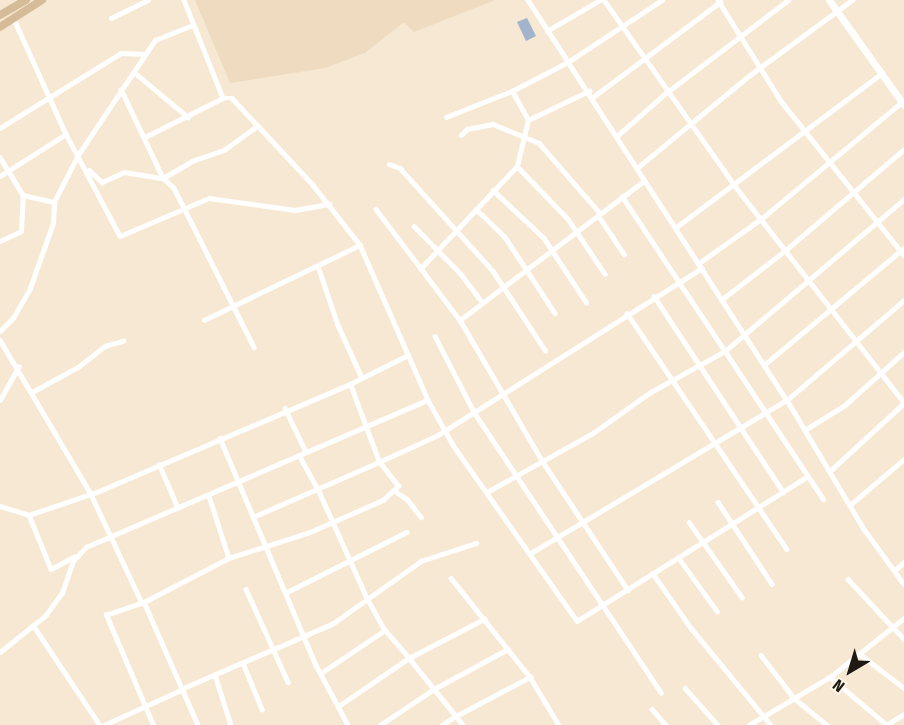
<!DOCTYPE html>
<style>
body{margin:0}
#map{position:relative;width:904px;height:725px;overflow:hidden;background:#f7e8d3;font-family:"Fira Sans Condensed",sans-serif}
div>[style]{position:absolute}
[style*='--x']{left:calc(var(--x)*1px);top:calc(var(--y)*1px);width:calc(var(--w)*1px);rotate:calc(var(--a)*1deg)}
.built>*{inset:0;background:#eedbc0}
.water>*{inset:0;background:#a1b4cc}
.street>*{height:4.5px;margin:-2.25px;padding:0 2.25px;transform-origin:2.25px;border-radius:2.25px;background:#fff}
.secondary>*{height:7px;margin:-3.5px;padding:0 3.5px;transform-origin:3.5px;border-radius:3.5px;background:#fff}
.primary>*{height:8px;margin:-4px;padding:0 4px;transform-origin:4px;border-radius:4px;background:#d5bb97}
span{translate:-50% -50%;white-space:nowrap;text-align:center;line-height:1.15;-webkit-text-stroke:5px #fff6ea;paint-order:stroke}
.north{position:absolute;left:820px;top:641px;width:60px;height:60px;-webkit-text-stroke:4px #fff6ea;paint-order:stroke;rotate:218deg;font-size:16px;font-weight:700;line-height:24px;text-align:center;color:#1e1912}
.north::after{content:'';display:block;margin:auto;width:21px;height:27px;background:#1e1912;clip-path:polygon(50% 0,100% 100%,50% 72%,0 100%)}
</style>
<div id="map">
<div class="built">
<div style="clip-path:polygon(195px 0,495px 0,414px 32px,404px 22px,365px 53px,325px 68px,230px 83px)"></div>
</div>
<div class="water">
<div style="clip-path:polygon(527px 18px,536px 36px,526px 41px,517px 22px)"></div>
</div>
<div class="street">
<div style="--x:184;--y:0;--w:105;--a:68.3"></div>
<div style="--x:528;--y:0;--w:75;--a:56.9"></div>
<div style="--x:604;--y:0;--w:228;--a:54.8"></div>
<div style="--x:735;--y:186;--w:274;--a:52"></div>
<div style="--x:718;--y:0;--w:119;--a:58"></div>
<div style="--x:781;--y:101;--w:197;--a:51.4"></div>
<div style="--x:111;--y:18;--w:41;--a:-25.9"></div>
<div style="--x:14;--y:19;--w:126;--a:65.7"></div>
<div style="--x:66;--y:134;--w:115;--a:62.1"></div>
<div style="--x:120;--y:236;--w:97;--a:-23.1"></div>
<div style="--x:209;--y:198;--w:87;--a:7.9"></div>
<div style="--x:295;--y:210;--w:35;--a:-10"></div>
<div style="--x:547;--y:31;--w:61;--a:-30.3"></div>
<div style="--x:568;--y:62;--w:403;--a:57.1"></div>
<div style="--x:787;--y:400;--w:150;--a:59.2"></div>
<div style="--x:864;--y:529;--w:68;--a:54"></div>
<div style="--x:135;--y:73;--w:69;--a:39.7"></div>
<div style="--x:121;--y:89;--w:98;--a:64.7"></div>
<div style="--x:163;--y:178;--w:34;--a:-30"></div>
<div style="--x:192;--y:161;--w:34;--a:-19"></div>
<div style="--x:224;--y:150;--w:39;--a:-36"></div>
<div style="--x:593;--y:97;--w:159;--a:-36.8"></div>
<div style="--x:446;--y:117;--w:71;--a:-21.5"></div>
<div style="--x:512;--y:91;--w:63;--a:-27.4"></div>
<div style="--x:568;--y:62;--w:113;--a:-33.4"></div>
<div style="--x:528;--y:120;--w:68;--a:-25.4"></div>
<div style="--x:0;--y:128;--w:142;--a:-31.8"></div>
<div style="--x:121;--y:53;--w:25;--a:2"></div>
<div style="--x:461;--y:135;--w:8;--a:-45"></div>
<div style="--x:467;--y:129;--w:26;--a:-11"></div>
<div style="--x:493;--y:124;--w:50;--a:22.4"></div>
<div style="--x:539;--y:143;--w:93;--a:48.9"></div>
<div style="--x:617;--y:136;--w:65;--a:-41.3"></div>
<div style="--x:666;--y:93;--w:153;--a:-37.3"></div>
<div style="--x:145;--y:137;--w:87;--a:-26.6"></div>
<div style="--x:223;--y:98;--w:9;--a:0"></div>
<div style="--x:232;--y:98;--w:119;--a:47"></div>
<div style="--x:313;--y:185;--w:76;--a:51.9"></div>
<div style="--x:360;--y:245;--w:169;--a:66.3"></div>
<div style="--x:428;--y:400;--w:51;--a:60.9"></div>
<div style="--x:453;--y:445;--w:215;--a:54.8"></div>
<div style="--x:577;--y:621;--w:271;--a:-32.1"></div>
<div style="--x:0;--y:157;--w:44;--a:58.8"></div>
<div style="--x:389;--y:164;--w:12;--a:20"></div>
<div style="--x:400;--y:168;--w:139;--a:47.9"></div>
<div style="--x:493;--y:271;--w:95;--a:56.6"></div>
<div style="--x:517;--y:166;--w:74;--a:46.1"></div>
<div style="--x:568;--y:219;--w:66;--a:56.1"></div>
<div style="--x:637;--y:168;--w:146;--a:-39.5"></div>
<div style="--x:750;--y:75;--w:127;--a:-36.3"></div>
<div style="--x:89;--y:170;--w:18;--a:43"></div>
<div style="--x:102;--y:182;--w:24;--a:-24"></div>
<div style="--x:124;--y:172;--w:39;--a:9"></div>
<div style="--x:163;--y:178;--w:15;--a:42"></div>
<div style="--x:174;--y:188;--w:178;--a:63.3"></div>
<div style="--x:0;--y:176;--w:78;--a:-32.5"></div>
<div style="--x:493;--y:190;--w:70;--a:43.3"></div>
<div style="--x:544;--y:238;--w:77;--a:56.7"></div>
<div style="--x:622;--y:196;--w:364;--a:56.4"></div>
<div style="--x:376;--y:209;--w:139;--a:52.9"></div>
<div style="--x:460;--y:320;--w:164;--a:59.7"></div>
<div style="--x:543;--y:462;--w:154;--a:56.4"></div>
<div style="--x:476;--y:209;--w:40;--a:44"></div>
<div style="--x:505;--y:237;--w:91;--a:56.7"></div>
<div style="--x:598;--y:215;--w:47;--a:56.3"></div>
<div style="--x:414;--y:226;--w:67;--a:45.6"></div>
<div style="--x:461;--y:274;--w:36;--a:53"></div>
<div style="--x:675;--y:228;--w:259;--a:-36.8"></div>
<div style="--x:0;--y:241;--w:23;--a:-25"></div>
<div style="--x:21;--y:231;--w:36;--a:-87"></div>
<div style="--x:23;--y:195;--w:32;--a:13"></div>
<div style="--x:699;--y:263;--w:76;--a:-35.4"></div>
<div style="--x:761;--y:219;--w:183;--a:-39.7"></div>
<div style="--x:318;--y:266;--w:62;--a:71.3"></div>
<div style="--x:338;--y:325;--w:58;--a:65.6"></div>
<div style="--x:420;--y:269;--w:141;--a:-46.7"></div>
<div style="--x:517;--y:166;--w:47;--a:-76.6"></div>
<div style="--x:528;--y:120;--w:33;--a:-119"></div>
<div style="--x:654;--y:296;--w:235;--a:56.6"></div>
<div style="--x:721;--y:300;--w:83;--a:-37.7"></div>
<div style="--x:787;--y:249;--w:154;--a:-40.5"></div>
<div style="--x:627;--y:313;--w:285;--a:55.9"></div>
<div style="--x:204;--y:320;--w:173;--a:-25.7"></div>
<div style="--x:460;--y:320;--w:231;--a:-37.1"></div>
<div style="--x:0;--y:331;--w:18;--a:-45"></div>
<div style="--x:13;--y:318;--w:34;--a:-60"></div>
<div style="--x:30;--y:288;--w:69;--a:-70.5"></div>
<div style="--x:53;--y:223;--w:21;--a:-87"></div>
<div style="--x:54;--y:202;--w:53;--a:-62.9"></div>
<div style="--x:78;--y:155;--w:138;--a:-56.2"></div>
<div style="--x:155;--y:40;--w:41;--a:-21.5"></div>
<div style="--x:435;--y:336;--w:85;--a:62.8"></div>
<div style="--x:474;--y:412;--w:337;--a:56.3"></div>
<div style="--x:0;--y:340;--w:177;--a:59.4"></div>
<div style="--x:90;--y:492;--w:120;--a:64.9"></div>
<div style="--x:764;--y:365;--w:182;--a:-39.9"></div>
<div style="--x:32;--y:392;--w:52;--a:-28.5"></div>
<div style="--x:78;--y:367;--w:34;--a:-38"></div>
<div style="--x:105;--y:346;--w:19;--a:-16"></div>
<div style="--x:0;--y:400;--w:38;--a:-61"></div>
<div style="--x:285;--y:408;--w:47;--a:64.5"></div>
<div style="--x:805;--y:430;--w:47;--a:-32"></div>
<div style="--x:845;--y:405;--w:79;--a:-41.9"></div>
<div style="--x:220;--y:438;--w:246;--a:67.1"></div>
<div style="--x:316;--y:665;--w:68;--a:61.9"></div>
<div style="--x:299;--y:455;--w:39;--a:61"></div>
<div style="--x:318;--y:489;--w:120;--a:65.8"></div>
<div style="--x:367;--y:598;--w:37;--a:61"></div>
<div style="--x:385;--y:630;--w:37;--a:49"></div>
<div style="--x:409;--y:658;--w:85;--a:-27.5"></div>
<div style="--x:159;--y:464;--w:48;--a:66.6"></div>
<div style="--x:830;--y:471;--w:100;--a:-42.6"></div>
<div style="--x:395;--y:491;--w:14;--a:34"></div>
<div style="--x:407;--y:499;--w:23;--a:52"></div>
<div style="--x:487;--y:492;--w:121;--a:-29.1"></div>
<div style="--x:593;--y:433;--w:69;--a:-35.5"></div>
<div style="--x:649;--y:393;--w:87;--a:-28.9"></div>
<div style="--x:725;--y:351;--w:235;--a:-40.3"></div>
<div style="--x:209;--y:496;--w:65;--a:72.1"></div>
<div style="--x:718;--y:502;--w:98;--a:56.6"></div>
<div style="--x:850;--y:505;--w:71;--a:-40.4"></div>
<div style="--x:0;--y:506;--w:30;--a:17"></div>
<div style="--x:29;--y:515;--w:72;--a:-18.7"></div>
<div style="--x:97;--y:492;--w:275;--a:-23.1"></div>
<div style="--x:350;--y:384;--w:65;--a:-26.6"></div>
<div style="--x:29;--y:515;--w:58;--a:67.8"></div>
<div style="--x:51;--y:569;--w:26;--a:-28"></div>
<div style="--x:253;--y:517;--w:137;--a:-23.6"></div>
<div style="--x:379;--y:462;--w:83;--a:-110.4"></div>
<div style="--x:689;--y:522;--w:92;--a:54.8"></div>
<div style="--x:531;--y:553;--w:298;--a:-30.9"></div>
<div style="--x:787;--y:400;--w:154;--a:-40.5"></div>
<div style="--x:678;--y:557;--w:67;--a:54.2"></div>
<div style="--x:894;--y:571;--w:13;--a:-42"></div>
<div style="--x:654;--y:575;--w:65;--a:55.1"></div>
<div style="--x:691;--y:628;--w:126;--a:50.5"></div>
<div style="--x:451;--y:578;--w:127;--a:51.4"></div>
<div style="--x:848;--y:579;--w:82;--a:47"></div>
<div style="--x:246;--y:589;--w:102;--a:65.7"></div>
<div style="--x:285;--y:593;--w:136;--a:-26.6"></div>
<div style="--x:144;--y:602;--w:134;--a:66.3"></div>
<div style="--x:33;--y:625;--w:120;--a:56.2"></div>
<div style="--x:0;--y:652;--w:58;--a:-38.7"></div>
<div style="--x:45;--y:616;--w:29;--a:-54"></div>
<div style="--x:62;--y:593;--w:34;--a:-71"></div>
<div style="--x:73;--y:561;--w:19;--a:-47"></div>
<div style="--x:86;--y:547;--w:372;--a:-23.3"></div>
<div style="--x:761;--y:655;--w:54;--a:52.5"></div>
<div style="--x:794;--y:698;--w:43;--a:39.3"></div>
<div style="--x:861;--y:655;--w:54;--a:37.5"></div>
<div style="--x:243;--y:663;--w:50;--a:67.6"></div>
<div style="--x:321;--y:673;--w:77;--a:-33.9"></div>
<div style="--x:215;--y:675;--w:52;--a:72.3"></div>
<div style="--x:830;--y:677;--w:75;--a:40.1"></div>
<div style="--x:685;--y:688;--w:50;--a:48.3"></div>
<div style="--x:181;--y:689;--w:164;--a:-23.3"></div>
<div style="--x:332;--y:624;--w:109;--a:-35.3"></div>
<div style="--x:421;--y:561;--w:58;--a:-18.1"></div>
<div style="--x:340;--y:705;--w:83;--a:-34.3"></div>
<div style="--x:409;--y:658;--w:75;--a:51"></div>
<div style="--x:456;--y:716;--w:84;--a:-27.8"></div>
<div style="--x:530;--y:677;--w:56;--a:58.9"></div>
<div style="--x:652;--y:709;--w:21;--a:49"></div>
<div style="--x:104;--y:725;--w:87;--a:-24.5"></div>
<div style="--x:153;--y:725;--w:120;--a:-113.1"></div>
<div style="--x:106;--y:615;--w:40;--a:-18.9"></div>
<div style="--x:144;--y:602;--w:96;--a:-27.4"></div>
<div style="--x:229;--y:558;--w:85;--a:-17.8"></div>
<div style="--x:310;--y:532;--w:80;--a:-23.7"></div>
<div style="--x:383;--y:500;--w:21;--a:-43"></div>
<div style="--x:398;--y:486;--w:31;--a:-128"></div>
<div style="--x:379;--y:462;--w:65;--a:-24.6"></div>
<div style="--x:438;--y:435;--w:312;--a:-32.3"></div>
<div style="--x:380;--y:725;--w:65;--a:-33.7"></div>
<div style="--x:434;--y:689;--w:84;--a:-28.4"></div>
<div style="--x:442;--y:725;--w:17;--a:-33"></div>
<div style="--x:456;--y:716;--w:11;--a:52"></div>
<div style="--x:749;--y:725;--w:94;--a:-30.7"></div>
<div style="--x:830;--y:677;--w:95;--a:-38.6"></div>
<div style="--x:886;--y:725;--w:21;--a:-31"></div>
</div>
<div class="secondary">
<div style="--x:829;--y:0;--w:129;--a:54.5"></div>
</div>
<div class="primary">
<div style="--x:0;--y:15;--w:30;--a:-30"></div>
<div style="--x:0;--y:27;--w:50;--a:-32.7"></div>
</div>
<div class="north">N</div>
</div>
